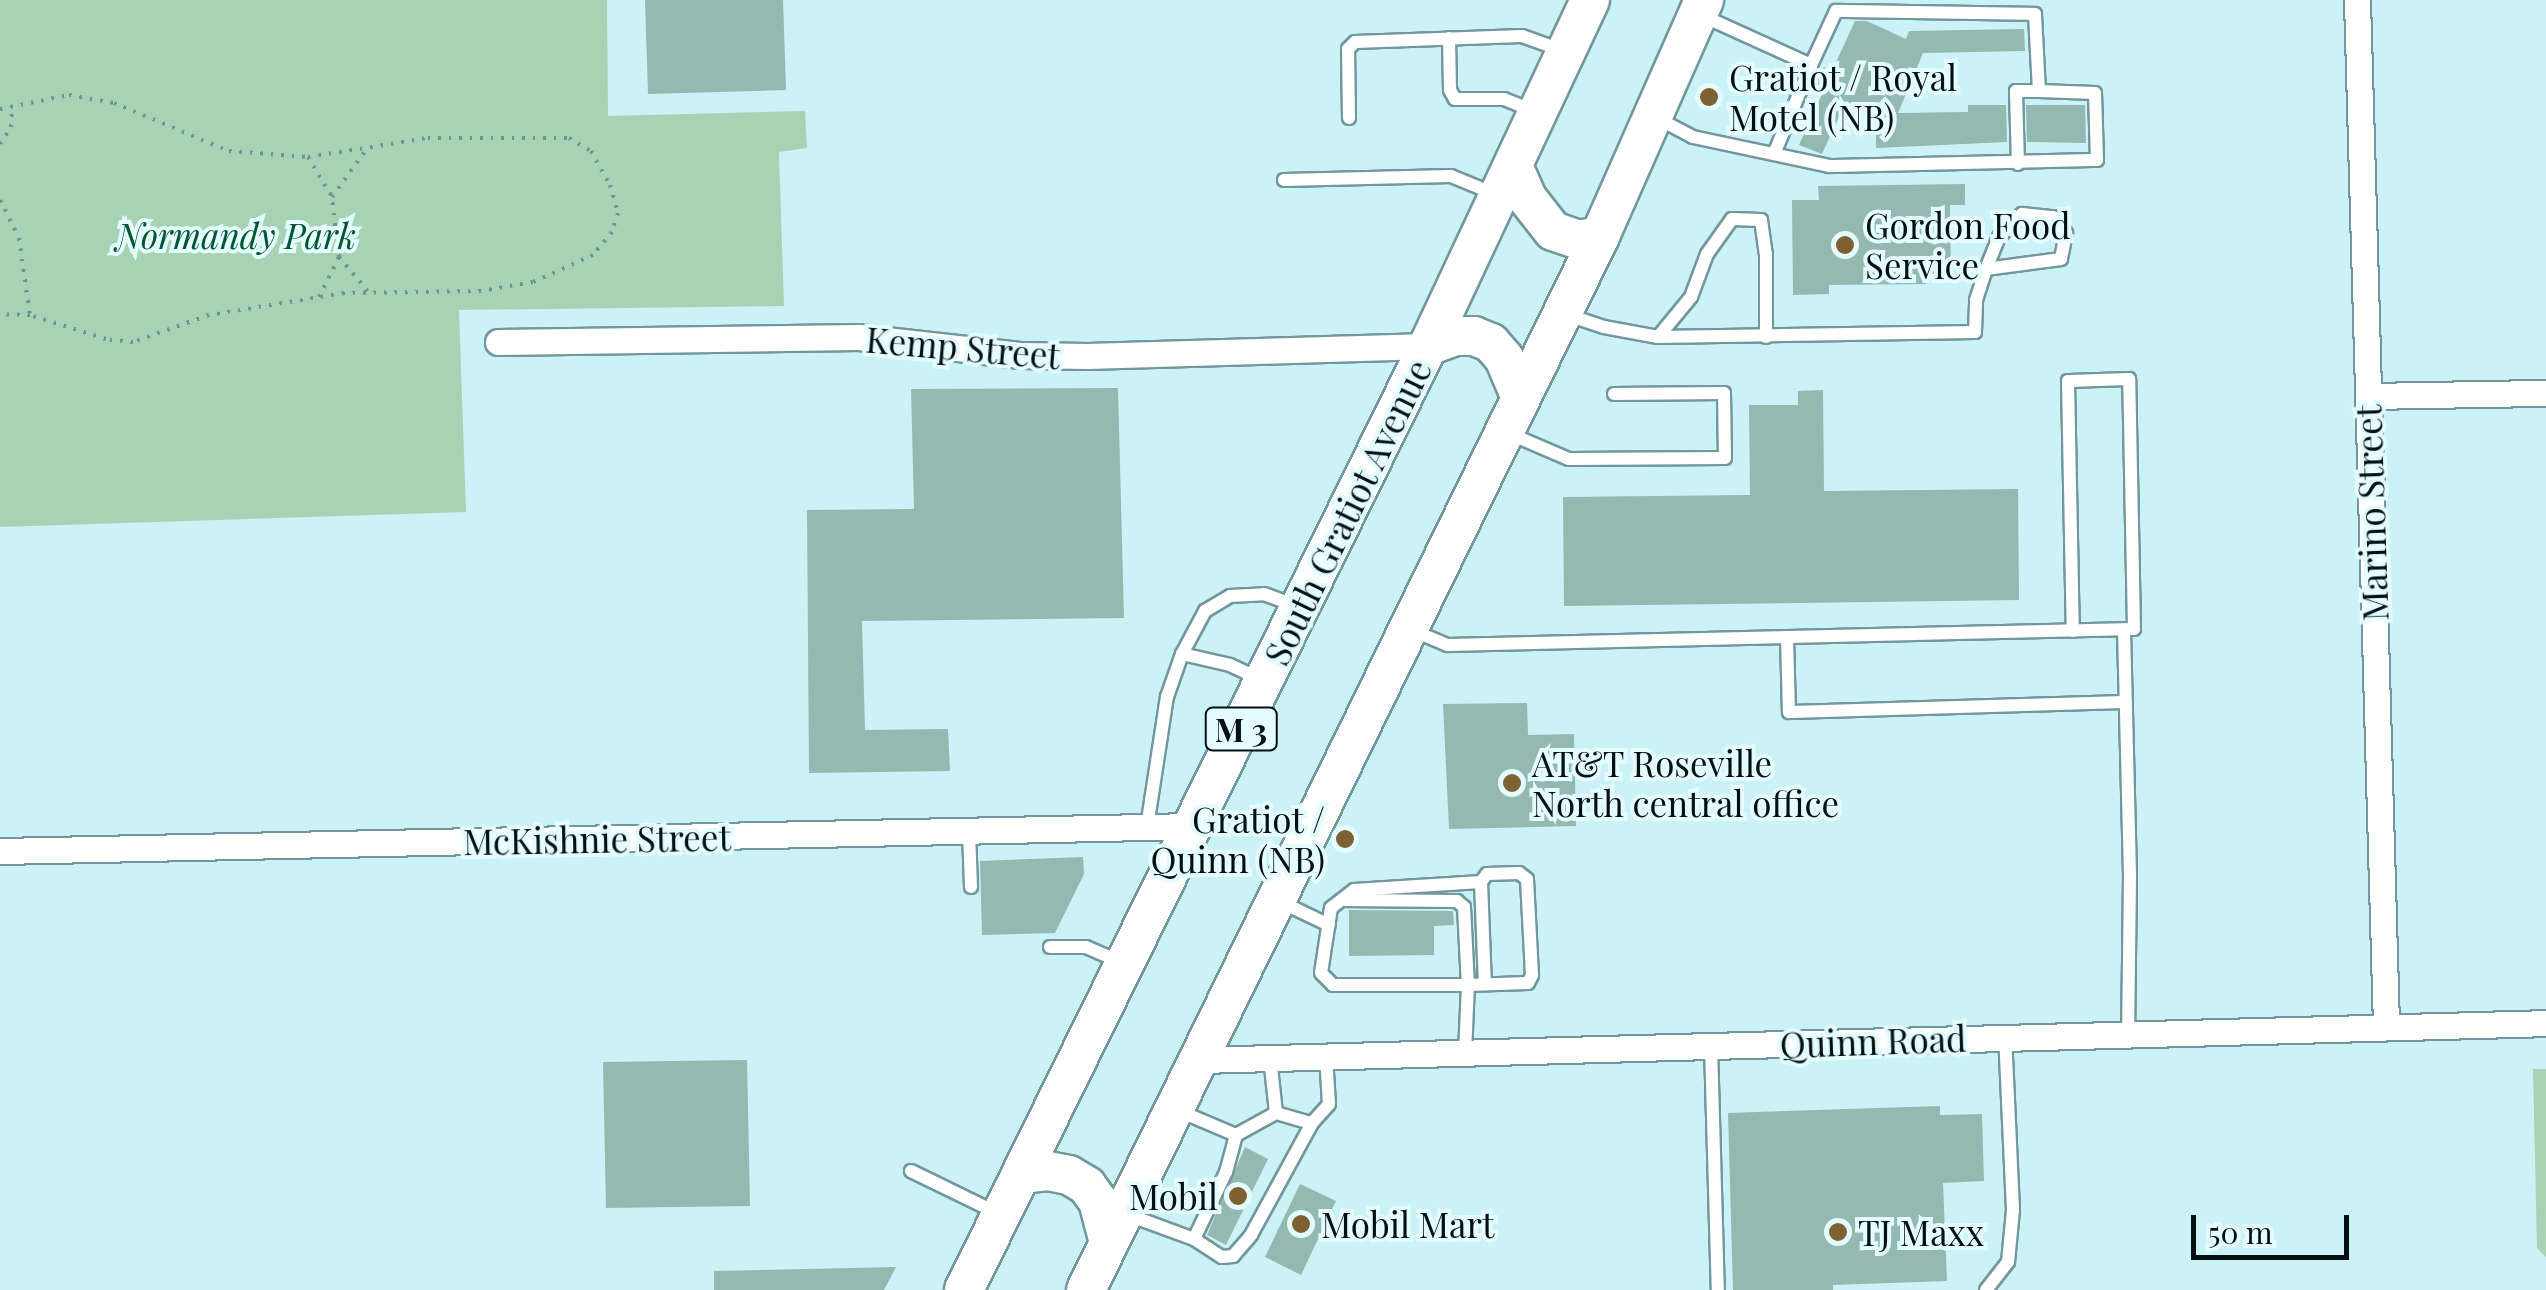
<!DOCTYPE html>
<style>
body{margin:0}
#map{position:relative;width:2546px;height:1290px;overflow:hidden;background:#caf2f7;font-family:"Playfair Display",serif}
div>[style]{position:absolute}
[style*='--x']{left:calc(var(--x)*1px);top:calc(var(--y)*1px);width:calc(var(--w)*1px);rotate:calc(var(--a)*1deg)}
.green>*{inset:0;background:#a6d3b4}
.building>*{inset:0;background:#94b9b1}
.path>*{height:4px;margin-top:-2px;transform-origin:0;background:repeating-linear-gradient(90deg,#749094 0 2.5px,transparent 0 10.5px)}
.roads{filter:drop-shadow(2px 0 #72979c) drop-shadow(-2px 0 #72979c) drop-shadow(0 2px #72979c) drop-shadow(0 -2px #72979c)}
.lane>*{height:12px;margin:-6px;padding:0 6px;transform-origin:6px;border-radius:6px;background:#fff}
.street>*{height:25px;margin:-12.5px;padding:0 12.5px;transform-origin:12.5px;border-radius:12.5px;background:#fff}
.primary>*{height:38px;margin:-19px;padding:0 19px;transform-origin:19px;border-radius:19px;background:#fff}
.dots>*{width:28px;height:28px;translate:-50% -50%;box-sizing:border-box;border:5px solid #e4fcff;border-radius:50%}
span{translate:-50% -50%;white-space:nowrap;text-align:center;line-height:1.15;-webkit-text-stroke:8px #e4fcff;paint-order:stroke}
.shield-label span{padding:2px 8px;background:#e4fcff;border:2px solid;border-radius:8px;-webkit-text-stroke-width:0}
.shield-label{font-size:32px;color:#031012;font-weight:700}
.poi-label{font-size:35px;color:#031012}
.left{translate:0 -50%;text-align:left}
.right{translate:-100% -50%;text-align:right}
.park-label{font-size:35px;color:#02562f;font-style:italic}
.street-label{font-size:35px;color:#031012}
.scale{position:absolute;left:2191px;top:1215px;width:158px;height:45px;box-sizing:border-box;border:5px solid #031012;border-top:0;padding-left:12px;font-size:30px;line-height:35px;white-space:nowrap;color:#031012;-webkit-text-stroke:8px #e4fcff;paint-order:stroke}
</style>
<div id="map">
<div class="green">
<div style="clip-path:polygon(0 0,607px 0,608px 116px,805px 111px,807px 148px,779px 152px,784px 306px,459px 310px,466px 512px,0 527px)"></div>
<div style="clip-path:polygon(2533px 1069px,2546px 1069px,2546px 1257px,2537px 1248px)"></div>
</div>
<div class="building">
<div style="clip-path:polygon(645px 0,783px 0,786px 90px,648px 94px)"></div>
<div style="clip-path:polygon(1855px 21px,1867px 21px,1906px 39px,1909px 31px,2024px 29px,2025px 51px,1923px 53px,1898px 113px,1968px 112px,1968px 105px,2006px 105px,2007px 142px,1876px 148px,1876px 114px,1846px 101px,1822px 154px,1799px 145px,1822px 94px,1813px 90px,1824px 67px,1832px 71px)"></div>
<div style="clip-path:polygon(2026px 105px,2085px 105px,2086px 143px,2027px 142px)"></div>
<div style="clip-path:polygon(1965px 184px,1965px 205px,1950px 205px,1951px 275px,1926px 275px,1926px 284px,1829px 285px,1829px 294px,1793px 295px,1792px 200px,1819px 200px,1818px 186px)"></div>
<div style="clip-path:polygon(1118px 388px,1124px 618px,862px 621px,865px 730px,948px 729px,950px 771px,809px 773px,807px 510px,914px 509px,911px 389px)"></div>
<div style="clip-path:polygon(1823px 390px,1824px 491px,2018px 489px,2019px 600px,1564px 606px,1563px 497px,1750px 495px,1749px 405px,1798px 405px,1798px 391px)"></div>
<div style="clip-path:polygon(1527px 703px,1528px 735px,1574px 734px,1576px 826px,1449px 829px,1443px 704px)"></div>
<div style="clip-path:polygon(1083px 857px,1084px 874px,1055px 933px,982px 935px,980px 861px)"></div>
<div style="clip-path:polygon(1349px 910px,1453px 911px,1454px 925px,1434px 926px,1434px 955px,1349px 956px)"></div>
<div style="clip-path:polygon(747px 1060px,750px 1206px,606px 1208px,603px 1062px)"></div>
<div style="clip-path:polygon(1940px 1106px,1940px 1115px,1982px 1114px,1984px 1181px,1943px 1183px,1947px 1281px,1833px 1285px,1833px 1290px,1733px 1290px,1728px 1113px)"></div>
<div style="clip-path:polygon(1245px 1147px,1268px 1159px,1226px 1245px,1207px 1235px)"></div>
<div style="clip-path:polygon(1300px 1184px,1336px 1201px,1301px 1275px,1265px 1257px)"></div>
<div style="clip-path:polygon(896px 1267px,884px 1290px,714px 1290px,714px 1271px)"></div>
</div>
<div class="path">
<div style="--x:0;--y:109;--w:70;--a:-11.5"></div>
<div style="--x:69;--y:95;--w:46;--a:10.1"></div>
<div style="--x:114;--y:103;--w:125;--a:22.7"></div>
<div style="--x:229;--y:151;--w:79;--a:4.3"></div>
<div style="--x:308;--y:157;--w:121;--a:-9"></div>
<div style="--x:428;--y:138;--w:141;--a:0"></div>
<div style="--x:569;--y:138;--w:26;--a:31"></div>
<div style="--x:591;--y:151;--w:39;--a:61"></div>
<div style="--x:610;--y:185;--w:29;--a:74"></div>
<div style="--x:618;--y:213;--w:20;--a:108"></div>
<div style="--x:612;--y:232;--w:30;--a:130"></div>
<div style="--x:593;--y:255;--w:66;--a:155.8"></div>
<div style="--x:533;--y:282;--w:53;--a:170.2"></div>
<div style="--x:481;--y:291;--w:137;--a:179.2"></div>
<div style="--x:344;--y:293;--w:137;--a:170.7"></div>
<div style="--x:209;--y:315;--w:81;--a:160.4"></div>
<div style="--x:133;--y:342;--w:27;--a:-174"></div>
<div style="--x:106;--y:339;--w:80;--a:-162.5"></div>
<div style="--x:30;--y:315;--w:30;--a:-178"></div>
<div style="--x:0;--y:144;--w:20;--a:-57"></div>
<div style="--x:11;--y:127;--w:20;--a:-87"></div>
<div style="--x:308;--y:157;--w:47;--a:59"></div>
<div style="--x:332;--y:197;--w:58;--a:-54.1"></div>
<div style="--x:0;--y:200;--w:42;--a:63.4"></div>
<div style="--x:19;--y:238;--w:78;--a:81.9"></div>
<div style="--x:339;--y:257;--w:50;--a:49.9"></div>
<div style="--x:319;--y:297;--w:45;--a:-63.4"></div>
<div style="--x:339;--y:257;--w:60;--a:-96.7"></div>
</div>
<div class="roads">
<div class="lane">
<div style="--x:1449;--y:38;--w:52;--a:88.9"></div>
<div style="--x:1450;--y:90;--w:10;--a:61"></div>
<div style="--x:1455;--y:99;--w:49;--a:0"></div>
<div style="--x:1504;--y:99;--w:35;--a:22"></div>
<div style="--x:1655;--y:117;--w:43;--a:27.8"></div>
<div style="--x:1693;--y:137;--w:139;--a:12"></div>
<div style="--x:1829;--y:166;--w:268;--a:-1.3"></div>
<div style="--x:2097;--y:160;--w:67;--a:-91.7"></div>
<div style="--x:2095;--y:93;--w:56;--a:-178"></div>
<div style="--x:2039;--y:91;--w:77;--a:-93"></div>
<div style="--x:2035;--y:14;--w:199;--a:-179.1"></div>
<div style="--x:1836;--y:11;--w:60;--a:114.8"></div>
<div style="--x:1811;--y:65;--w:121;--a:-155.6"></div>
<div style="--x:1349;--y:118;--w:69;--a:-90.8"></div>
<div style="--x:1348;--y:49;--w:10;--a:-45"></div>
<div style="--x:1355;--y:42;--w:167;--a:-2.1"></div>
<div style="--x:1522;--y:36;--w:45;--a:19.7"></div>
<div style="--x:1774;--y:154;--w:96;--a:-67.4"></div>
<div style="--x:2018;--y:164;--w:73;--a:-91.6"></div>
<div style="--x:2016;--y:91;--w:23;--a:0"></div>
<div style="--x:1284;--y:180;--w:167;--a:-1.4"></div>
<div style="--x:1451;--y:176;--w:50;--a:22.4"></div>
<div style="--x:1565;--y:314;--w:41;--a:18.4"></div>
<div style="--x:1604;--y:327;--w:55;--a:10.5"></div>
<div style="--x:1658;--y:337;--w:317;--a:-0.9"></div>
<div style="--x:1975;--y:332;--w:32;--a:-88"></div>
<div style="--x:1976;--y:300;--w:33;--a:-72"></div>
<div style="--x:1986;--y:269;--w:35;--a:-68"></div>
<div style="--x:1999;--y:237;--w:33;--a:-45"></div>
<div style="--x:2022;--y:214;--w:31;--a:6"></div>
<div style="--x:2053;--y:217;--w:21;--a:51"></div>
<div style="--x:2066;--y:233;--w:26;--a:101"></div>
<div style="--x:2061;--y:259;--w:76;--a:172.4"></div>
<div style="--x:1658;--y:337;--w:52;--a:-50.5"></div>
<div style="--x:1691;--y:297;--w:46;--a:-69.6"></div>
<div style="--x:1707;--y:254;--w:43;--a:-54.5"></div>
<div style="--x:1732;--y:219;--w:29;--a:2"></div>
<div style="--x:1761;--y:220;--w:34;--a:82"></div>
<div style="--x:1766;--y:254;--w:83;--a:90"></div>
<div style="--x:1508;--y:433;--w:66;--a:23.1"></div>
<div style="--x:1569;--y:459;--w:156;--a:-0.4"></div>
<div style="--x:1725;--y:458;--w:65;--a:-90.9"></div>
<div style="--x:1724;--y:393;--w:110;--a:179.5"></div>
<div style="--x:1412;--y:630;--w:39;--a:23"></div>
<div style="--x:1448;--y:645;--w:686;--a:-1.34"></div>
<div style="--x:2134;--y:629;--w:250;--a:-91.1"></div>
<div style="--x:2129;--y:379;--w:61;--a:178.1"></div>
<div style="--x:2068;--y:381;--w:250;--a:88.9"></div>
<div style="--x:2124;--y:630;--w:247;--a:88.6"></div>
<div style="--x:2130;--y:877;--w:156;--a:90.7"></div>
<div style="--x:1787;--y:637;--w:75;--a:88.5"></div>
<div style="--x:1789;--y:712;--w:337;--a:-1.7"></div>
<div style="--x:1182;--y:654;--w:49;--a:12.9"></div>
<div style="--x:1230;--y:665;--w:33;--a:25"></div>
<div style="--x:1147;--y:827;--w:132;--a:-81.3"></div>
<div style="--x:1167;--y:697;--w:46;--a:-70.8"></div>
<div style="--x:1182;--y:654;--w:49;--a:-61.9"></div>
<div style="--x:1205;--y:611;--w:29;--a:-31"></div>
<div style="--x:1230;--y:596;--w:34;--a:-3"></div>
<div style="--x:1264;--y:594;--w:33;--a:20"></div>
<div style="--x:969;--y:832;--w:55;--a:87.9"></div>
<div style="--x:1342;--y:900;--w:115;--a:0.5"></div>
<div style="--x:1457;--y:901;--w:9;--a:41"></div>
<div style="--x:1464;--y:907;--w:78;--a:87.1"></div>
<div style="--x:1468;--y:985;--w:135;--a:180"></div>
<div style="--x:1333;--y:985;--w:17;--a:-135"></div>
<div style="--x:1321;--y:973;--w:66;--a:-81.3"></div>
<div style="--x:1331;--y:908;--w:29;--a:-38"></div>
<div style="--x:1354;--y:890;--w:127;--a:-3.6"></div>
<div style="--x:1281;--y:902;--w:53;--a:25.6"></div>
<div style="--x:1050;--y:947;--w:36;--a:0"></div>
<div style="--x:1086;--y:947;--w:40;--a:23.4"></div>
<div style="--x:1711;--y:1046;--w:244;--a:88.4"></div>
<div style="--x:1465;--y:1053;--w:68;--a:-87.5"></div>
<div style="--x:1468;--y:985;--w:60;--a:-1.9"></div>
<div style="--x:1528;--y:983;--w:9;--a:-63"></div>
<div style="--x:1532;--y:975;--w:96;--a:-93"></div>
<div style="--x:1527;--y:879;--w:10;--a:-143"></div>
<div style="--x:1519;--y:873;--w:32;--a:178"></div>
<div style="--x:1487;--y:874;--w:10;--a:127"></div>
<div style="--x:1481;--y:882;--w:102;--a:87.8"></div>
<div style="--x:1177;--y:1110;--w:64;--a:23"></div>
<div style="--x:1236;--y:1135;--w:38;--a:105"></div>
<div style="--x:1226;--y:1172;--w:74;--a:115.5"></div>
<div style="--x:1276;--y:1113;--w:37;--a:16"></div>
<div style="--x:1236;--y:1135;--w:46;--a:-28.8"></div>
<div style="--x:1276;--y:1113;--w:55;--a:-96.2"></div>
<div style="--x:911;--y:1171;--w:98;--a:26"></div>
<div style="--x:1126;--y:1214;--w:72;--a:20.2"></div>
<div style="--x:1194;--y:1239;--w:33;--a:33"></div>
<div style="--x:1222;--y:1257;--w:11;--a:-5"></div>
<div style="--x:1233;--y:1256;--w:28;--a:-49"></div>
<div style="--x:1251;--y:1235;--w:128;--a:-61.4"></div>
<div style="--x:1312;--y:1123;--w:25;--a:-48"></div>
<div style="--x:1329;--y:1104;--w:48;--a:-93.6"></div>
<div style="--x:1986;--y:1290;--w:36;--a:-52"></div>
<div style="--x:2008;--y:1262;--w:52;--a:-84.5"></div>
<div style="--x:2013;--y:1210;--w:173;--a:-92.6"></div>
</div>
<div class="street">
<div style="--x:2357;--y:0;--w:1026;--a:88.38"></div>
<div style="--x:498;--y:342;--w:361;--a:-0.8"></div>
<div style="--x:859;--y:337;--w:161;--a:6.4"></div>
<div style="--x:1019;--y:355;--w:68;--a:0.8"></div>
<div style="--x:1087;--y:356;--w:341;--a:-1.7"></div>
<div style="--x:2368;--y:396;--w:178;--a:-1"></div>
<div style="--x:0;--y:851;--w:1194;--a:-1.2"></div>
<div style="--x:1200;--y:1060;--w:1347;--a:-1.57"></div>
</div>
<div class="primary">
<div style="--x:1513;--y:166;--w:35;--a:66"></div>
<div style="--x:1527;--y:198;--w:42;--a:51.8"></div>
<div style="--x:1553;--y:231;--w:28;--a:19"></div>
<div style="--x:1579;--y:240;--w:21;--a:-11"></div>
<div style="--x:1428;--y:346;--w:29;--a:-20"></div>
<div style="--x:1455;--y:336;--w:19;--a:0"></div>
<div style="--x:1474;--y:336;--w:18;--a:22"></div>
<div style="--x:1491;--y:343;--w:20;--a:49"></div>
<div style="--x:1504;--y:358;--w:43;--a:67"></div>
<div style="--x:1021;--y:1174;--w:27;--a:-6"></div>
<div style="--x:1048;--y:1171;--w:21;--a:11"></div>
<div style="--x:1069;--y:1175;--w:21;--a:31"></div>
<div style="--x:1087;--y:1186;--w:19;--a:54"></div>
<div style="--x:1098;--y:1201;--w:43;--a:75.3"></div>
<div style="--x:964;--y:1290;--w:1052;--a:-63.82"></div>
<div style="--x:1428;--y:346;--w:382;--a:-64.9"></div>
<div style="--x:1086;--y:1290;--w:1173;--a:-64"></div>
<div style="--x:1600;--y:236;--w:258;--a:-66.2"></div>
</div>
</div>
<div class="dots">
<div style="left:1709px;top:97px;background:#7c6133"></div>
<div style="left:1845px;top:245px;background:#7c6133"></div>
<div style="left:1512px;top:783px;background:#7c6133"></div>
<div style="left:1345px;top:839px;background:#7c6133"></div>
<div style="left:1238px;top:1196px;background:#7c6133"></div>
<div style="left:1301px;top:1224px;background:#7c6133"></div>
<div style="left:1838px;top:1232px;background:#7c6133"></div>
</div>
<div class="shield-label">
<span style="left:1241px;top:729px">M 3</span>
</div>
<div class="poi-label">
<span class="left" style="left:1729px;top:97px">Gratiot / Royal<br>Motel (NB)</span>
<span class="left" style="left:1865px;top:245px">Gordon Food<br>Service</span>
<span class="left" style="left:1532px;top:783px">AT&amp;T Roseville<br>North central office</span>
<span class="right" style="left:1325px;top:839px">Gratiot /<br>Quinn (NB)</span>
<span class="right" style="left:1218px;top:1196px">Mobil</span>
<span class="left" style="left:1321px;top:1224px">Mobil Mart</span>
<span class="left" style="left:1858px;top:1232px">TJ Maxx</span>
</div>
<div class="park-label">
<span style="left:236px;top:235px">Normandy Park</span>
</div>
<div class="street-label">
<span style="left:963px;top:347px;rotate:5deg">Kemp Street</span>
<span style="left:1347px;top:512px;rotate:-64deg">South Gratiot Avenue</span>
<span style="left:2371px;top:513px;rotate:-92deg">Marino Street</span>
<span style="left:597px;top:839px;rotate:-1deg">McKishnie Street</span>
<span style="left:1873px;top:1041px;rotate:-2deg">Quinn Road</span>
</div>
<div class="scale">50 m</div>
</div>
